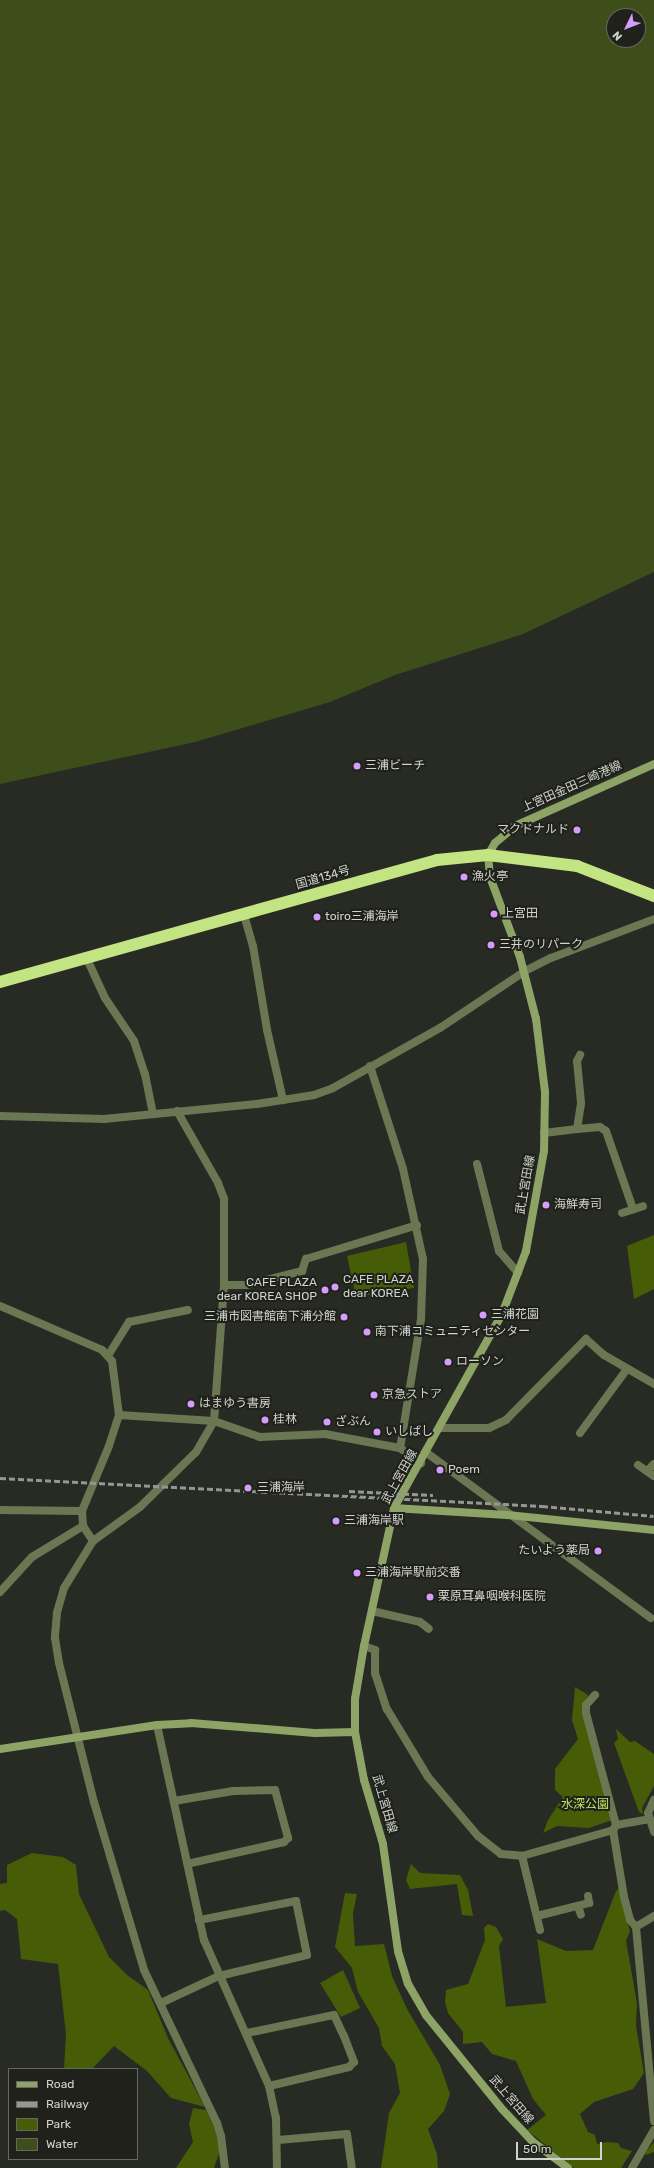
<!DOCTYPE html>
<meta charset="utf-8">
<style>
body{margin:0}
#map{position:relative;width:654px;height:2168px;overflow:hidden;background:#282b24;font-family:Rubik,"Noto Sans JP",sans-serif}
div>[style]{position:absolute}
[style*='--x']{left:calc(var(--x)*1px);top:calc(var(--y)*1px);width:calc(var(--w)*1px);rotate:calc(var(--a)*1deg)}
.green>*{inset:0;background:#465c07}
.water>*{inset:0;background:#3e4e1b}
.street>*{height:8px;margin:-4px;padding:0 4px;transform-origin:4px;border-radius:4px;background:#6a7752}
.secondary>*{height:8px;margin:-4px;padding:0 4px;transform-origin:4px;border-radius:4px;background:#8ea366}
.highway>*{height:12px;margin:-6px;padding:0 6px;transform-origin:6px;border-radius:6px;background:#c3e482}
.rail>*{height:3px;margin-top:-1.5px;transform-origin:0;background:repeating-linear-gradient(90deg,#959892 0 6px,transparent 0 9px)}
.dots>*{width:11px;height:11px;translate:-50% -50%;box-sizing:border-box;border:2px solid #1f211a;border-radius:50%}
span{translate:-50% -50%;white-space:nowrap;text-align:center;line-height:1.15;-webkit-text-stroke:4px #1f211a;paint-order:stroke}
.poi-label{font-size:12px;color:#d1d3ce}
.left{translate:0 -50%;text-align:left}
.right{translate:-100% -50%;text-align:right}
.street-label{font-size:12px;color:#d1d3ce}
.park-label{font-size:12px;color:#bde568}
.legend{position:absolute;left:8px;top:2068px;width:130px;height:92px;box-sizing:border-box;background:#1f211a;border:1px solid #666862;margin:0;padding:5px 7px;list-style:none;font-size:12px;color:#d1d3ce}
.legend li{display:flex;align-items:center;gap:8px;height:20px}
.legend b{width:20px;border:1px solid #666862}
.north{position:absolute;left:606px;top:8px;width:40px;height:40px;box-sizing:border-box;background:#1f211a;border:1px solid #666862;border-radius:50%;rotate:227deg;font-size:11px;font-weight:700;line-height:16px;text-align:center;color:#d1d3ce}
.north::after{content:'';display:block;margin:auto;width:14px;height:18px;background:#d49cfb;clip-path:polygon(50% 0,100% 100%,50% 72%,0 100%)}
.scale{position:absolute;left:516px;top:2142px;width:86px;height:18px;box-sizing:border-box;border:2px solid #d1d3ce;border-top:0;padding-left:5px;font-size:12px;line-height:14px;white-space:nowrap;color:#d1d3ce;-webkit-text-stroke:3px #1f211a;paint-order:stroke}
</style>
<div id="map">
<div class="green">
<div style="clip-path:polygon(654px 1235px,654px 1289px,634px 1299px,627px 1246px)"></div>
<div style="clip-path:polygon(406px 1242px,414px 1288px,356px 1297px,347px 1256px)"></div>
<div style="clip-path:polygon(575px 1687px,588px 1695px,583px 1708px,612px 1820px,589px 1828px,557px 1826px,543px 1833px,548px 1820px,563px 1797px,555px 1790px,555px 1769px,578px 1739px,572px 1720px)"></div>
<div style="clip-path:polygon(616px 1729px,630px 1742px,635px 1741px,654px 1754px,654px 1786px,642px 1808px,643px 1814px,639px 1812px,614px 1743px,618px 1739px)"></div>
<div style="clip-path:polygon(32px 1853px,63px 1857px,76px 1865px,79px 1894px,109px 1957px,127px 1975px,148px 1990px,168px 2038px,205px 2107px,171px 2098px,147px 2071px,114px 2046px,92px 2069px,64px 2069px,66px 2034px,58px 1964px,21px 1959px,17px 1919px,5px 1910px,0 1911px,0 1884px,7px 1883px,7px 1865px)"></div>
<div style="clip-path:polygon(411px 1864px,420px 1873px,460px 1875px,468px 1890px,473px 1916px,462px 1915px,457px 1884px,410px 1889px,406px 1880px)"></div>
<div style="clip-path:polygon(619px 1888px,630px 1931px,626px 1941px,637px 2003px,636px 2026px,644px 2073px,633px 2089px,594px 2102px,580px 2114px,588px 2132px,595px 2135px,597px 2144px,607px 2142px,618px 2143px,621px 2148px,632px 2151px,621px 2168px,574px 2168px,527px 2130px,546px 2115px,533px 2099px,516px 2061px,492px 2054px,482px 2042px,463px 2044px,463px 2032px,448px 2013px,445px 2002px,446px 1990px,468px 1984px,485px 1940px,484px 1928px,488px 1924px,496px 1927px,503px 1939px,499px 1946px,506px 2007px,546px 2003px,537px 1939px,566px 1951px,593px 1950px,616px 1891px)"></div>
<div style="clip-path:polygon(345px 1893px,357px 1894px,353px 1913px,355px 1946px,384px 1944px,392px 1976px,407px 2009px,440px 2065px,450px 2094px,444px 2111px,428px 2129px,437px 2154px,438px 2168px,381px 2168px,389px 2113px,400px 2093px,395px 2064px,382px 2046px,379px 2028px,358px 1992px,352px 1968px,335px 1947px)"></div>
<div style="clip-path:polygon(343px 1970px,360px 2008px,341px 2017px,320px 1983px)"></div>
<div style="clip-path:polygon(193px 2108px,206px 2110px,217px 2131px,220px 2151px,214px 2168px,176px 2168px,193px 2142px,189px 2124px)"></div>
<div style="clip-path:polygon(654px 2142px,654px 2152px,646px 2155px,645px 2153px)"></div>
</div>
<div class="water">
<div style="clip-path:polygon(evenodd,0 0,654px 0,654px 572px,523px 634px,395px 675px,330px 702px,195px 742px,0 784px,0 0,614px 16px,638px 16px,638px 40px,614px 40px,614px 16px)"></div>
</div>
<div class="street">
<div style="--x:244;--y:915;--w:32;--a:74"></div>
<div style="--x:253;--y:946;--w:85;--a:80.5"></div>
<div style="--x:267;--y:1030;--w:72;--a:77.1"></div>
<div style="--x:87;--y:959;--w:43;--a:65.2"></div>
<div style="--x:105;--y:998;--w:52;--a:56"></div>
<div style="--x:134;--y:1041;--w:35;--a:72"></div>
<div style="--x:145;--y:1074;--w:41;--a:78.7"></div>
<div style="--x:370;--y:1066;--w:108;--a:72.2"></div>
<div style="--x:403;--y:1169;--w:92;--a:77.5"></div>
<div style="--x:423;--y:1259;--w:60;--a:91.9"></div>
<div style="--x:421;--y:1319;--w:131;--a:99.2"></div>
<div style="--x:177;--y:1111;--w:83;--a:60.3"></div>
<div style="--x:218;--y:1183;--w:17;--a:69"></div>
<div style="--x:224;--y:1199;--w:86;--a:90"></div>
<div style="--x:224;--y:1285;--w:136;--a:94.2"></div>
<div style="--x:214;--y:1421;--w:36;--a:120"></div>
<div style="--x:196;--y:1452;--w:78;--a:135.5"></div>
<div style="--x:140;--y:1507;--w:58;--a:144.1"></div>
<div style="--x:93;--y:1541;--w:55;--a:121.7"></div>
<div style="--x:64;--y:1588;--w:26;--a:106"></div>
<div style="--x:57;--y:1613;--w:25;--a:95"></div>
<div style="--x:55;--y:1638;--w:25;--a:81"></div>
<div style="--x:59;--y:1663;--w:143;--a:75.9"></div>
<div style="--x:94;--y:1802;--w:175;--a:73.4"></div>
<div style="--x:144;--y:1970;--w:170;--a:64.5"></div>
<div style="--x:217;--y:2123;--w:14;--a:73"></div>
<div style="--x:221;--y:2136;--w:32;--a:83"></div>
<div style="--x:0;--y:1116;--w:104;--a:1.7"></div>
<div style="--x:104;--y:1119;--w:154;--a:-5.6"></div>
<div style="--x:257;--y:1104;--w:58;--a:-9"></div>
<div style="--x:314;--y:1095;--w:20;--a:-20"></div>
<div style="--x:333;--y:1088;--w:123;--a:-29.3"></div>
<div style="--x:440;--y:1028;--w:102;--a:-33.8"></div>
<div style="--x:525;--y:971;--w:29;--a:-27"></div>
<div style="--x:551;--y:958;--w:110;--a:-20.7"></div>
<div style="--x:577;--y:1129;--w:23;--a:-5"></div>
<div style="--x:600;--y:1127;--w:7;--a:34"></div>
<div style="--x:606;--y:1131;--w:83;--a:70.9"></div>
<div style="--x:544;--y:1133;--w:33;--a:-7"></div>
<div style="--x:577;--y:1129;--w:26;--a:-81"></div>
<div style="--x:581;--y:1103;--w:42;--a:-95.4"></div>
<div style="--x:577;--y:1061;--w:7;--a:-63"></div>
<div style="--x:477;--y:1164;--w:90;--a:75.8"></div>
<div style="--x:499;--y:1251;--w:29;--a:49"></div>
<div style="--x:622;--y:1213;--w:22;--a:-18"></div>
<div style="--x:224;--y:1285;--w:22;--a:0"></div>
<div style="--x:246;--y:1285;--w:58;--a:-14"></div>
<div style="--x:302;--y:1271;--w:13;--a:-72"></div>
<div style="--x:306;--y:1259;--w:116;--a:-17"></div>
<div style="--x:0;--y:1306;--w:111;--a:23.3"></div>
<div style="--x:102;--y:1350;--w:15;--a:48"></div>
<div style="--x:112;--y:1361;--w:54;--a:82.6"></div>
<div style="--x:119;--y:1415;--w:33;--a:108"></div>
<div style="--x:109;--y:1446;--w:70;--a:112.6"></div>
<div style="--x:109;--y:1354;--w:38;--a:-58"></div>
<div style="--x:129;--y:1322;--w:60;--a:-11.5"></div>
<div style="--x:119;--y:1415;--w:95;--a:3.6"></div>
<div style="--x:214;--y:1421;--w:49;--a:19.2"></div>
<div style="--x:260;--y:1437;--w:65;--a:-2.6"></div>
<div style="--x:325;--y:1434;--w:76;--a:10.6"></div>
<div style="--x:400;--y:1448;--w:26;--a:36"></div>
<div style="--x:441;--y:1428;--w:48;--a:0"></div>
<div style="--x:489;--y:1428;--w:19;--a:-25"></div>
<div style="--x:506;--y:1420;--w:114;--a:-45.4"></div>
<div style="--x:586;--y:1339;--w:24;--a:42"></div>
<div style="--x:604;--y:1355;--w:58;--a:30.1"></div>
<div style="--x:580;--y:1433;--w:79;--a:-53.7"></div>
<div style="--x:427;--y:1453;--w:278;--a:36.4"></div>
<div style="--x:638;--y:1465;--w:19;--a:35"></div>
<div style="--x:647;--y:1471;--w:10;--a:-45"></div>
<div style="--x:0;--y:1510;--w:82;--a:0.7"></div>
<div style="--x:82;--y:1511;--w:15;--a:86"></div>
<div style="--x:83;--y:1526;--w:18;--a:56"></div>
<div style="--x:0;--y:1592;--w:47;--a:-47.6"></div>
<div style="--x:32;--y:1557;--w:60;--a:-31.3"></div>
<div style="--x:372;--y:1611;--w:49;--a:12.9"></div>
<div style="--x:420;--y:1622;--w:11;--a:38"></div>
<div style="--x:364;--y:1646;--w:12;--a:20"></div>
<div style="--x:375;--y:1650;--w:23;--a:90"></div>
<div style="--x:375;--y:1673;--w:38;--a:72"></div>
<div style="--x:387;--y:1709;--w:79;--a:58.9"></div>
<div style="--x:428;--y:1777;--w:77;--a:49.7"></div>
<div style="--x:478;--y:1836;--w:29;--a:38"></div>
<div style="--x:501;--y:1854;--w:21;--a:5"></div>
<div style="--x:522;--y:1856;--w:95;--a:-15.9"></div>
<div style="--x:613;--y:1830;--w:6;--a:-59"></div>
<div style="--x:616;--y:1825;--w:34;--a:-10"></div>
<div style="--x:595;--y:1695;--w:13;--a:132"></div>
<div style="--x:586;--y:1705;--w:8;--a:90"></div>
<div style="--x:586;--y:1713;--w:116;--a:75"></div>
<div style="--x:157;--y:1725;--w:220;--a:77.7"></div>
<div style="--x:204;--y:1940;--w:160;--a:66"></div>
<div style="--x:269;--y:2086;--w:33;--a:78"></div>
<div style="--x:276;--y:2118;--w:50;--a:88.9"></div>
<div style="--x:654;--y:1800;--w:14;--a:115"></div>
<div style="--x:648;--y:1813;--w:20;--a:72"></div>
<div style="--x:174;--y:1801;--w:60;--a:-9.6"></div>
<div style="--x:233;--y:1791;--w:42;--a:-1.4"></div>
<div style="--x:275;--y:1790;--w:50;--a:74.8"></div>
<div style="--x:288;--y:1838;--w:6;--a:135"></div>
<div style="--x:284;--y:1842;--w:99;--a:167.2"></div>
<div style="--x:613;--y:1830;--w:68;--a:80.7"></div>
<div style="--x:624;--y:1897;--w:24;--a:75"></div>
<div style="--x:630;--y:1920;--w:9;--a:49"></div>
<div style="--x:522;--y:1856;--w:76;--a:76.3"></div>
<div style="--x:578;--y:1906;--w:9;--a:72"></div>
<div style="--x:537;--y:1916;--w:54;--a:-14"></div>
<div style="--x:589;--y:1903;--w:7;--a:-98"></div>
<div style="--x:654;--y:1916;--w:21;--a:149"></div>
<div style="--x:636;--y:1927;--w:195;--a:84.7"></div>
<div style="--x:161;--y:2003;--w:64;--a:-25"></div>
<div style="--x:219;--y:1976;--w:90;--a:-13.4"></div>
<div style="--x:307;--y:1955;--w:55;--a:-101.5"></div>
<div style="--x:296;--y:1901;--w:99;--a:168.9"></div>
<div style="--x:247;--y:2033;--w:89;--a:-11.7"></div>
<div style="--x:334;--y:2015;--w:23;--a:65"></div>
<div style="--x:344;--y:2036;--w:28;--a:69"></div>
<div style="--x:354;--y:2062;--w:7;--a:135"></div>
<div style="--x:349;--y:2067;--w:82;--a:166.6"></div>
<div style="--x:278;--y:2140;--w:69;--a:-5"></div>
<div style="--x:347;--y:2134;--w:34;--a:82"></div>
<div style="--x:632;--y:2168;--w:44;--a:-59.9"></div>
</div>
<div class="secondary">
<div style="--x:394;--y:1508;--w:113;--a:3.5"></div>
<div style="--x:507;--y:1515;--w:148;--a:5.8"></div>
<div style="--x:0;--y:1749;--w:159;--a:-8.7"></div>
<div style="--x:157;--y:1725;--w:34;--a:-3"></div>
<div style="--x:191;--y:1723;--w:124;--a:4.6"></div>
<div style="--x:315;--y:1733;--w:40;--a:-1.4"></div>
<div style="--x:568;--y:2168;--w:44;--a:-143.4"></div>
<div style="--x:533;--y:2142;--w:45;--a:-133.2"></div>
<div style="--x:502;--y:2109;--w:121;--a:-129"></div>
<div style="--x:426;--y:2015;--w:36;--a:-120"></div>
<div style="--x:408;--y:1984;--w:34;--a:-107"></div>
<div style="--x:398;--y:1951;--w:108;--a:-98"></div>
<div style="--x:383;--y:1844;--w:67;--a:-106.5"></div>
<div style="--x:364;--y:1780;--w:49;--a:-100.6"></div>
<div style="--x:355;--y:1732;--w:33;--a:-90"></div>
<div style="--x:355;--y:1699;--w:54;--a:-80.4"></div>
<div style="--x:364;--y:1646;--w:141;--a:-77.7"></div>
<div style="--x:394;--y:1508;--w:222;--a:-60.9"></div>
<div style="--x:502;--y:1314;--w:67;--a:-69.1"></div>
<div style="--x:526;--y:1251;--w:102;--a:-79.8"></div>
<div style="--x:544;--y:1151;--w:59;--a:-89"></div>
<div style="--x:545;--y:1092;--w:74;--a:-97"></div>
<div style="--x:536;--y:1019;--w:64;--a:-104.5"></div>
<div style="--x:520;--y:957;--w:85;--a:-110.6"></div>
<div style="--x:490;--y:877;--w:22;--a:-95"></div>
<div style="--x:488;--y:855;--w:14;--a:-60"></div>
<div style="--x:495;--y:843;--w:26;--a:-40"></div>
<div style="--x:515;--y:826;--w:152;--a:-24"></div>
</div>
<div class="highway">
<div style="--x:0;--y:982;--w:454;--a:-15.6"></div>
<div style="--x:437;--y:860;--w:51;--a:-5.6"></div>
<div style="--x:488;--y:855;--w:90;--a:7"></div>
<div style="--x:577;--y:866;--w:83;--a:21.3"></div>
</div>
<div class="rail">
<div style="--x:0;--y:1478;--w:543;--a:2.96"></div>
<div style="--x:542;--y:1506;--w:112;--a:5.1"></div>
<div style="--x:349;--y:1491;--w:84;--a:2.7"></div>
</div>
<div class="dots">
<div style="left:357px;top:766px;background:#d49cfb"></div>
<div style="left:577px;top:830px;background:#d49cfb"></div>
<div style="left:464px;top:877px;background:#d49cfb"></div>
<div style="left:494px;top:914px;background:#d49cfb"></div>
<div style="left:317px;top:917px;background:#d49cfb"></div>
<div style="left:491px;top:945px;background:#d49cfb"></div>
<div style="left:546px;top:1205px;background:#d49cfb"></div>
<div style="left:335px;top:1287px;background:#d49cfb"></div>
<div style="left:325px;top:1290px;background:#d49cfb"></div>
<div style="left:483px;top:1315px;background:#d49cfb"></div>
<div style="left:344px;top:1317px;background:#d49cfb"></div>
<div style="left:367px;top:1332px;background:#d49cfb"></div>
<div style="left:448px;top:1362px;background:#d49cfb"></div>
<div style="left:374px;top:1395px;background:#d49cfb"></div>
<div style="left:191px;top:1404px;background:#d49cfb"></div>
<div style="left:265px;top:1420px;background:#d49cfb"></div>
<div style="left:327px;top:1422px;background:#d49cfb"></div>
<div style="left:377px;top:1432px;background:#d49cfb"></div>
<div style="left:440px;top:1470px;background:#d49cfb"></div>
<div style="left:248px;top:1488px;background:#d49cfb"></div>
<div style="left:336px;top:1521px;background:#d49cfb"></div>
<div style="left:598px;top:1551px;background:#d49cfb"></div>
<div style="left:357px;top:1573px;background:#d49cfb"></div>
<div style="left:430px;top:1597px;background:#d49cfb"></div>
</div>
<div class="poi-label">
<span class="left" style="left:365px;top:766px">三浦ビーチ</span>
<span class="right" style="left:569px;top:830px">マクドナルド</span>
<span class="left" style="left:472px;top:877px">漁火亭</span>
<span class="left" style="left:502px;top:914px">上宮田</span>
<span class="left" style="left:325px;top:917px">toiro三浦海岸</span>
<span class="left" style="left:499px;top:945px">三井のリパーク</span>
<span class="left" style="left:554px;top:1205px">海鮮寿司</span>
<span class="left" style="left:343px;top:1287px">CAFE PLAZA<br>dear KOREA</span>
<span class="right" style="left:317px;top:1290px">CAFE PLAZA<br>dear KOREA SHOP</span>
<span class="left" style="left:491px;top:1315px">三浦花園</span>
<span class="right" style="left:336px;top:1317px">三浦市図書館南下浦分館</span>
<span class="left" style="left:375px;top:1332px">南下浦コミュニティセンター</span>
<span class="left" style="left:456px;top:1362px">ローソン</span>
<span class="left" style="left:382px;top:1395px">京急ストア</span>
<span class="left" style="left:199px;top:1404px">はまゆう書房</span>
<span class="left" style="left:273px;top:1420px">桂林</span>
<span class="left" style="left:335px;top:1422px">ざぶん</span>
<span class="left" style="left:385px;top:1432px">いしばし</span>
<span class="left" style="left:448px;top:1470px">Poem</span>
<span class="left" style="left:257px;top:1488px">三浦海岸</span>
<span class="left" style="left:344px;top:1521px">三浦海岸駅</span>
<span class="right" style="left:590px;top:1551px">たいよう薬局</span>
<span class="left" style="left:365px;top:1573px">三浦海岸駅前交番</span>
<span class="left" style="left:438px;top:1597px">栗原耳鼻咽喉科医院</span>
</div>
<div class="street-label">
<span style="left:572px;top:787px;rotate:-24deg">上宮田金田三崎港線</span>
<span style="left:323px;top:878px;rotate:-16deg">国道134号</span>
<span style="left:526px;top:1185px;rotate:-80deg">武上宮田線</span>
<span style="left:400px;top:1477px;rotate:-61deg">武上宮田線</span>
<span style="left:384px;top:1804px;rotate:74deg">武上宮田線</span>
<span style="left:511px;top:2100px;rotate:49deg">武上宮田線</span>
</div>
<div class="park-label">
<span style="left:585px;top:1805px">水深公園</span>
</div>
<ul class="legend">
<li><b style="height:5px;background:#8ea366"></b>Road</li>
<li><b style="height:5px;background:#959892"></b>Railway</li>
<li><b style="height:11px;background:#465c07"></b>Park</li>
<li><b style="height:11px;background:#3e4e1b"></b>Water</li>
</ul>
<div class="north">N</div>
<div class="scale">50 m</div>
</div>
